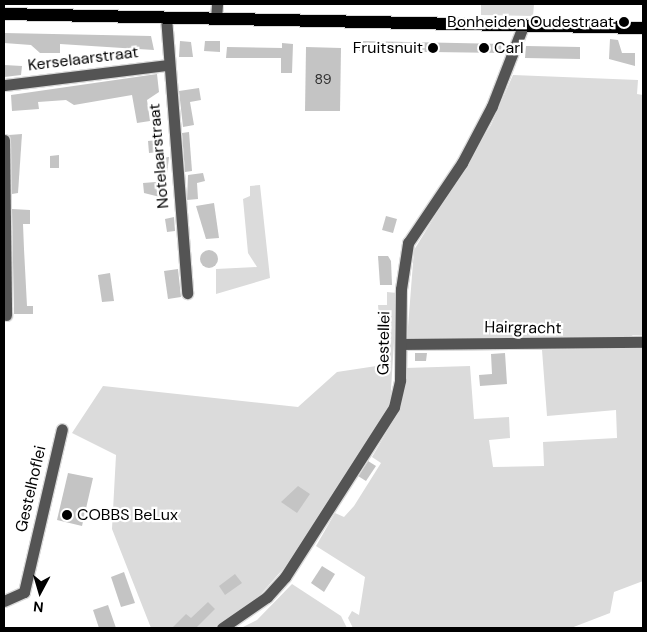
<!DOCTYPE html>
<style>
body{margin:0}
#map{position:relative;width:647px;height:632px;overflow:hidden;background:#fff;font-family:"DM Sans",sans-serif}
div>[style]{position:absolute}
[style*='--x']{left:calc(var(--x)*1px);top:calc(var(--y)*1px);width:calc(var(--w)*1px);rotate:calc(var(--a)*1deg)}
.green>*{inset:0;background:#dbdbdb}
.building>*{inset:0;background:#c4c4c4}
.round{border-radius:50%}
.roads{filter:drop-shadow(1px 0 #dbdbdb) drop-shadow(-1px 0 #dbdbdb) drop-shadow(0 1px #dbdbdb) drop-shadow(0 -1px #dbdbdb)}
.minor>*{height:11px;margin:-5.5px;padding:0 5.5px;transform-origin:5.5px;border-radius:5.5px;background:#545454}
.major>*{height:12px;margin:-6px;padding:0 6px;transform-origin:6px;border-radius:6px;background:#000}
.dots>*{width:14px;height:14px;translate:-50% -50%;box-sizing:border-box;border:2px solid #fff;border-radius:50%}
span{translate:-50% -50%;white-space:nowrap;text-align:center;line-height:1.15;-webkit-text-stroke:4.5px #fff;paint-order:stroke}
.number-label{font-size:14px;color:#313131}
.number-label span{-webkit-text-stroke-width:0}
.poi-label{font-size:16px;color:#000}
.right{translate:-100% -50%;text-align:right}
.left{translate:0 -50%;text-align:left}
.street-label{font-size:16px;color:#000}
.frame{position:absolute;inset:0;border:5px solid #000;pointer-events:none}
.north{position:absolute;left:15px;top:567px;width:50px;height:50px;-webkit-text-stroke:4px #fff;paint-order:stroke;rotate:186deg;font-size:14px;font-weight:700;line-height:20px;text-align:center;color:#000}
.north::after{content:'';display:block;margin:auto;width:18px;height:22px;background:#000;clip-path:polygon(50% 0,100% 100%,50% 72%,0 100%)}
</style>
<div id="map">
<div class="green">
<div style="clip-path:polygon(481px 4px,534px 4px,533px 16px,481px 15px)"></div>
<div style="clip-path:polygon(513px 75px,638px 80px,637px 94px,643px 95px,643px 335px,633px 335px,618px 344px,643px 345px,643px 581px,614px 592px,610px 613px,571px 628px,353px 628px,348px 618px,352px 611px,359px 615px,365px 577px,316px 546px,335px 513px,344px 517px,354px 506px,381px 463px,372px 457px,399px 411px,405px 368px,470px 366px,474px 419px,509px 417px,510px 438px,489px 440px,493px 467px,544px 466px,543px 442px,617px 438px,616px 410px,547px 416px,542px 350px,609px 345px,407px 340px,414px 250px,491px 125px)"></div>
<div style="clip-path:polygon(260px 185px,270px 278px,216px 294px,216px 269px,257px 267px,248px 253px,243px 199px,250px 196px,250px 186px)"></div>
<div style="clip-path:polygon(387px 292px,397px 293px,390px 406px,298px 552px,261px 594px,217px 627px,151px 628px,112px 529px,116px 455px,72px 433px,103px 386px,298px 407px,337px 372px,383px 365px,378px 305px,387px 305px)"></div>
<div style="clip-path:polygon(292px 584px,341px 616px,347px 628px,241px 628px,257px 620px)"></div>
</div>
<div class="building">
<div style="clip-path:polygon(4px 33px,151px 36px,154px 50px,60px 44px,60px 53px,40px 53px,31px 45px,4px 43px)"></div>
<div style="clip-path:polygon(610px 39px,618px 40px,622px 53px,635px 53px,635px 66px,609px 59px)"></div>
<div style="clip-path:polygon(180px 41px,191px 42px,193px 57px,179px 57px)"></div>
<div style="clip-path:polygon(205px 41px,220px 41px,220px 52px,204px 51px)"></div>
<div style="clip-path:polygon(360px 41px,505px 44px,504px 53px,359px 51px)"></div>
<div style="clip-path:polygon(282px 43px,293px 44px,292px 73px,281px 73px,281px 58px,226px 58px,227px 47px,282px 48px)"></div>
<div style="clip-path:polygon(526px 46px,580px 47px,580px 59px,525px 58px)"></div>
<div style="clip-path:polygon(306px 47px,341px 48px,340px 111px,305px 111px)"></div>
<div style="clip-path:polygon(4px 65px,22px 66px,21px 75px,4px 77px)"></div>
<div style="clip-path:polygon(157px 74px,159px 92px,147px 100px,150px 121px,137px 123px,132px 95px,74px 105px,66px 100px,38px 102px,39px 109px,12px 111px,11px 95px)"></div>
<div style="clip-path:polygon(199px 88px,201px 100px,190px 102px,194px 125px,183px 127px,179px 91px)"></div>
<div style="clip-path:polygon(189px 132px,192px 171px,185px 172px,182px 133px)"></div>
<div style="clip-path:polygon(22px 134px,18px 193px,12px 194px,9px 135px)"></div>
<div style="clip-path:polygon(158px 140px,159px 152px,149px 153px,148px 141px)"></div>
<div style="clip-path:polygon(59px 155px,59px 168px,50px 168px,50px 156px)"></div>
<div style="clip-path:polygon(169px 157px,164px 198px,144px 193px,143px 183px,156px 182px,158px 158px)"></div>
<div style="clip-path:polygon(203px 173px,205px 181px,197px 183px,198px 199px,187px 200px,188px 175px)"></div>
<div style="clip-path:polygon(214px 203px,219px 238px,206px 239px,196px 206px)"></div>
<div style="clip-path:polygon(12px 209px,30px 210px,30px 224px,23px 224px,24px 249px,27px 306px,33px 306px,33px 314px,14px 314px)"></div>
<div style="clip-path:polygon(386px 216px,397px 219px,393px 233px,382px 230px)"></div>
<div style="clip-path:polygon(174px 217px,175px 231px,167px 232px,165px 219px)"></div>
<div class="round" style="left:200px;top:250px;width:18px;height:18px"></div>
<div style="clip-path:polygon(378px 256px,388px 256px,391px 261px,392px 285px,380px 285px)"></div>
<div style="clip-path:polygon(178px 269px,181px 297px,168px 299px,164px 271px)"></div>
<div style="clip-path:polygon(110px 273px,114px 301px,102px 302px,98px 275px)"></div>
<div style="clip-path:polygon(415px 353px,427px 353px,426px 361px,415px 361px)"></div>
<div style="clip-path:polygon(505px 353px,507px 384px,480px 386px,479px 375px,492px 374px,491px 354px)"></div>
<div style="clip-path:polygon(368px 461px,376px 466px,366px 481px,358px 476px)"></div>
<div style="clip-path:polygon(68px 473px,93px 478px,82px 526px,57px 520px)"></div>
<div style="clip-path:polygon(298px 486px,310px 494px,297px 513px,281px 502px)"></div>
<div style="clip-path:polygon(322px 566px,335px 574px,324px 592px,311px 583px)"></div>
<div style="clip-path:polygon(124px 572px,135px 603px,121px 607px,111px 577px)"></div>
<div style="clip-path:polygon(235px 574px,242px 583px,225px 595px,219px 586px)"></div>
<div style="clip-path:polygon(208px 602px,215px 609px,196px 628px,172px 628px,186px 614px,191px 618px)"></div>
<div style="clip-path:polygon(108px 605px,116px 628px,99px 628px,93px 610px)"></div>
</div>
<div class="roads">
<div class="minor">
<div style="--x:166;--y:17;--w:277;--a:85.6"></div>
<div style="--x:216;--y:19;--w:15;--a:-86"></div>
<div style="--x:4;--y:85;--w:164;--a:-7"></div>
<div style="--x:4;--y:140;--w:175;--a:89.3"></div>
<div style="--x:402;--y:344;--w:241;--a:-0.5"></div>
<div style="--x:4;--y:601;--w:22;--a:-24"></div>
<div style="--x:24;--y:592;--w:167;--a:-76.9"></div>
<div style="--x:222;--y:628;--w:55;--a:-34.6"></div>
<div style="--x:267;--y:597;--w:27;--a:-48"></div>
<div style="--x:285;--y:577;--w:202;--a:-57.3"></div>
<div style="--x:394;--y:407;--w:28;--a:-77"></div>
<div style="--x:400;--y:380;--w:91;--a:-89.4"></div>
<div style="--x:401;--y:289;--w:47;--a:-81.3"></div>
<div style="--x:408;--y:243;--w:97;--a:-56"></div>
<div style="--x:462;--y:163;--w:64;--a:-62.2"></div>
<div style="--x:492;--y:106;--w:86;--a:-68.8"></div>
</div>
<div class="major">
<div style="--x:4;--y:14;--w:639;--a:1.26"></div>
</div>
</div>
<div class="dots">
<div style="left:624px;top:22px;background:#000"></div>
<div style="left:433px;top:48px;background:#000"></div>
<div style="left:484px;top:48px;background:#000"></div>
<div style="left:67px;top:515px;background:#000"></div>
</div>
<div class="number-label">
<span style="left:323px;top:79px">89</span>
</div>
<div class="poi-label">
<span class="right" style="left:614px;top:22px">Bonheiden Oudestraat</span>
<span class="right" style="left:423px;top:48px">Fruitsnuit</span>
<span class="left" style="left:494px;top:48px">Carl</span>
<span class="left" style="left:77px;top:515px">COBBS BeLux</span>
</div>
<div class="street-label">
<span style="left:83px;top:59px;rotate:-7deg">Kerselaarstraat</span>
<span style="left:159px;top:156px;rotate:-95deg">Notelaarstraat</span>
<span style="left:523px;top:328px;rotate:1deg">Hairgracht</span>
<span style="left:384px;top:343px;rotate:-89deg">Gestellei</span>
<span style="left:31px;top:489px;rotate:-77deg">Gestelhoflei</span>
</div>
<div class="frame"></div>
<div class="north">N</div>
</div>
